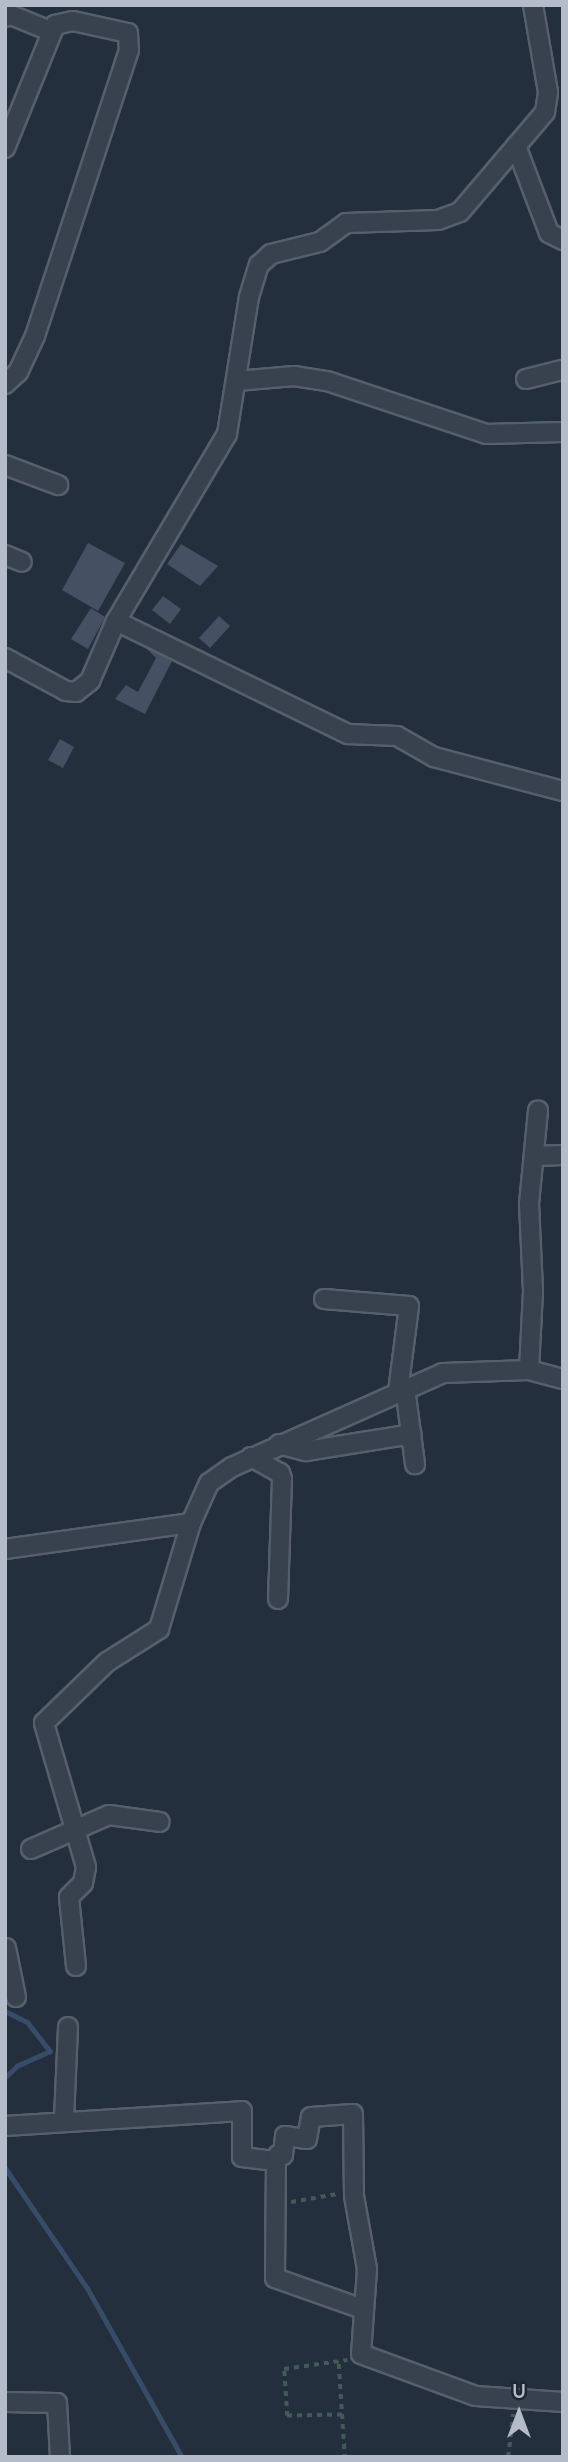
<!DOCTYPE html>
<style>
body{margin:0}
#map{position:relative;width:568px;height:2462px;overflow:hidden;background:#242f3e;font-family:Cabin,sans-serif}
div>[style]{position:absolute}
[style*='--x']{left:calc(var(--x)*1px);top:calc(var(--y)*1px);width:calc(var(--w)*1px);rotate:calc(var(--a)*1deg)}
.stream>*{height:5px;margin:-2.5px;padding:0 2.5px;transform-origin:2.5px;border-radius:2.5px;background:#394c67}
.building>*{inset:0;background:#455162}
.path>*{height:3.5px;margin-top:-1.75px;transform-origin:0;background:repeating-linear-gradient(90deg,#44595c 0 5px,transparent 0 10px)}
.roads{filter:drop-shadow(2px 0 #565f6c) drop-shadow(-2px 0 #565f6c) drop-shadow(0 2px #565f6c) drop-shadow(0 -2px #565f6c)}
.minor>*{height:18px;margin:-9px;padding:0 9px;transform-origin:9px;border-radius:9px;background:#38414e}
span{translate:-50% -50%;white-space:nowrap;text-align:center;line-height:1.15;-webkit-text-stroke:6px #1d2633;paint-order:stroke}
.frame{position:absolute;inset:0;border:7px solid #b4bcc9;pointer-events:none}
.north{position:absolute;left:484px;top:2378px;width:70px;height:70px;-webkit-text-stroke:5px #1d2633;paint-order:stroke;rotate:0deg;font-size:19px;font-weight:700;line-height:28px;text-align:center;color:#b4bcc9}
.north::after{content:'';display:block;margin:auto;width:24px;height:32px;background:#b4bcc9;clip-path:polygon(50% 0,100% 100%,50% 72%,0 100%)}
</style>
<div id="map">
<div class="stream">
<div style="--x:5;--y:2011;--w:25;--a:27"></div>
<div style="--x:27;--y:2022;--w:37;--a:52"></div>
<div style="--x:50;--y:2051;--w:36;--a:156"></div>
<div style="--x:17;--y:2066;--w:16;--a:137"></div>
<div style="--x:5;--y:2168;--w:145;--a:55.7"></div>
<div style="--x:87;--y:2288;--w:194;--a:60.7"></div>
</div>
<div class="building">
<div style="clip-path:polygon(88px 543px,125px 563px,98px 611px,62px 590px)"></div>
<div style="clip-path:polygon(181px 544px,218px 566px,200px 586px,167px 564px)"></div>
<div style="clip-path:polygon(163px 596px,181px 609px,170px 624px,152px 610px)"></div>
<div style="clip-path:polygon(91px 608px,105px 617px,88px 649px,71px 639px)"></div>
<div style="clip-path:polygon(219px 616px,230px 626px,210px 648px,199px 638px)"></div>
<div style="clip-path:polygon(146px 648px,172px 661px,145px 714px,115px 699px,126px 685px,138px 692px,156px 658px)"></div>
<div style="clip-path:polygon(60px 739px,74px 747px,63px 768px,48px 760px)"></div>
</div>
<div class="path">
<div style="--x:291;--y:2202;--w:47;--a:-9.9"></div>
<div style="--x:339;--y:2364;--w:93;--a:86.3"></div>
<div style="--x:342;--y:2415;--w:55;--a:179"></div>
<div style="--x:287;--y:2416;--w:47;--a:-93.7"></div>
<div style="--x:284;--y:2369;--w:64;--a:-8.1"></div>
<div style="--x:508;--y:2457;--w:43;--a:-83.4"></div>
</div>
<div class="roads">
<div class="minor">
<div style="--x:5;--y:17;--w:6;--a:-18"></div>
<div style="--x:11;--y:15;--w:42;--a:22.3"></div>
<div style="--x:516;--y:146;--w:93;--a:69.2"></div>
<div style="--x:549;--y:233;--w:16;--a:27"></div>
<div style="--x:5;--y:148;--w:133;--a:-67.9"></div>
<div style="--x:55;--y:25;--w:18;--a:-13"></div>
<div style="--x:73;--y:21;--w:56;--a:12.3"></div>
<div style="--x:128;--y:33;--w:17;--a:87"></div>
<div style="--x:129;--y:50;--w:301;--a:108.2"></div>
<div style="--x:35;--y:336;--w:40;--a:115"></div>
<div style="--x:18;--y:372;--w:18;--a:137"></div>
<div style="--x:526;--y:379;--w:38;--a:-14"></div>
<div style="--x:237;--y:381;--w:57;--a:-5"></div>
<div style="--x:294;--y:376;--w:33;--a:9"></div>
<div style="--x:327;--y:381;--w:168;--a:18.4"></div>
<div style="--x:486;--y:434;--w:77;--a:-1.5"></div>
<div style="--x:5;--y:465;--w:57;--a:20.7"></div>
<div style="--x:5;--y:555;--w:18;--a:22"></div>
<div style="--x:116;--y:621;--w:258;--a:26"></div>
<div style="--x:348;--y:734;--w:49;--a:2.3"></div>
<div style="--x:397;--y:736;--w:43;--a:29.6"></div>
<div style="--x:434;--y:757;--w:133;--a:14.8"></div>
<div style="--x:5;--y:658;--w:69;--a:28.4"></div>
<div style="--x:66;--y:691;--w:10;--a:6"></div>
<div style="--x:76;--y:692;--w:18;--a:-38"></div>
<div style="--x:90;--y:681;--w:65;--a:-66.6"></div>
<div style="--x:116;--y:621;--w:217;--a:-59.3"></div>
<div style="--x:227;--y:434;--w:139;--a:-80.9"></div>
<div style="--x:249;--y:297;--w:34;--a:-73"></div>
<div style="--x:259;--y:265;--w:16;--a:-43"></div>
<div style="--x:271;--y:254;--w:50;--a:-13.8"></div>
<div style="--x:320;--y:242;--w:32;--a:-36"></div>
<div style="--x:346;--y:223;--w:92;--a:-1.9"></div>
<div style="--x:438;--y:220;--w:23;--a:-20"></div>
<div style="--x:460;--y:212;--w:131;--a:-49.6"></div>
<div style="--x:545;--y:112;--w:20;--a:-81"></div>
<div style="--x:548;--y:92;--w:88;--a:-99.8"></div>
<div style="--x:535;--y:1156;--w:28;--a:-2"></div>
<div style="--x:324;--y:1299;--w:85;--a:4.7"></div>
<div style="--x:409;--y:1306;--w:87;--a:97.3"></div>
<div style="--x:529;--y:1370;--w:79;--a:-87.1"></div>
<div style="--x:533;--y:1291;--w:87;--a:-92.6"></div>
<div style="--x:529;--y:1204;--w:94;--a:-84.5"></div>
<div style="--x:405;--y:1388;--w:77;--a:82.5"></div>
<div style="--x:279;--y:1444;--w:28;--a:15"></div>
<div style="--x:306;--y:1451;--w:107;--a:-9.1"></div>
<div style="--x:251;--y:1457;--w:33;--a:29"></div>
<div style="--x:280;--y:1473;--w:6;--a:72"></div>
<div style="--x:282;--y:1479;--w:120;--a:91.9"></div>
<div style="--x:5;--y:1549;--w:188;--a:-8"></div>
<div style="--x:191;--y:1523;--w:44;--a:-65.8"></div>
<div style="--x:209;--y:1483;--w:28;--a:-35"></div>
<div style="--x:232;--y:1467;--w:231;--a:-24"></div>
<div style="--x:443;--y:1373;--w:86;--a:-2"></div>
<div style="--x:529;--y:1370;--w:35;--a:15"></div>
<div style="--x:31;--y:1849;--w:85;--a:-23.6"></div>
<div style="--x:109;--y:1815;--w:51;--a:7.8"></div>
<div style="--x:6;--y:1948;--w:50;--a:78.5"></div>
<div style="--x:76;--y:1966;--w:69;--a:-95.8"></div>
<div style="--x:69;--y:1897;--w:20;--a:-45"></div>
<div style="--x:83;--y:1883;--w:16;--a:-79"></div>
<div style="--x:86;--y:1867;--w:150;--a:-106.3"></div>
<div style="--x:44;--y:1723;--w:88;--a:-44.1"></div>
<div style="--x:107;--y:1662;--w:62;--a:-32.4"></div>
<div style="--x:159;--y:1629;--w:111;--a:-73.2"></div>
<div style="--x:64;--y:2119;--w:92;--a:-87.5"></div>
<div style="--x:5;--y:2126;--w:237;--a:-3.6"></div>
<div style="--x:242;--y:2111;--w:46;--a:90"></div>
<div style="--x:242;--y:2157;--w:34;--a:7"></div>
<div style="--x:276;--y:2161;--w:117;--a:90.5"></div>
<div style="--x:275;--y:2278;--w:93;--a:19.4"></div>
<div style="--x:276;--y:2161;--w:6;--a:-72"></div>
<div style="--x:278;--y:2155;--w:5;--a:0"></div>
<div style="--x:283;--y:2155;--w:19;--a:-84"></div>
<div style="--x:285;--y:2136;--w:22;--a:8"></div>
<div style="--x:307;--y:2139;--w:22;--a:-80"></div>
<div style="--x:311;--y:2117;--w:42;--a:-4.1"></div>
<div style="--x:353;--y:2114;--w:82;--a:89.3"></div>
<div style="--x:354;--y:2196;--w:74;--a:79.9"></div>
<div style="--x:367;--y:2269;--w:85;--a:94"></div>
<div style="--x:361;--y:2354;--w:122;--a:20.1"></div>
<div style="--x:476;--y:2396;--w:87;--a:3.9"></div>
<div style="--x:5;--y:2402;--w:52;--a:1.1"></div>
<div style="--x:57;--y:2403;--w:54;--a:86.8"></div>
</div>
</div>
<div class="frame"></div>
<div class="north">U</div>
</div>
